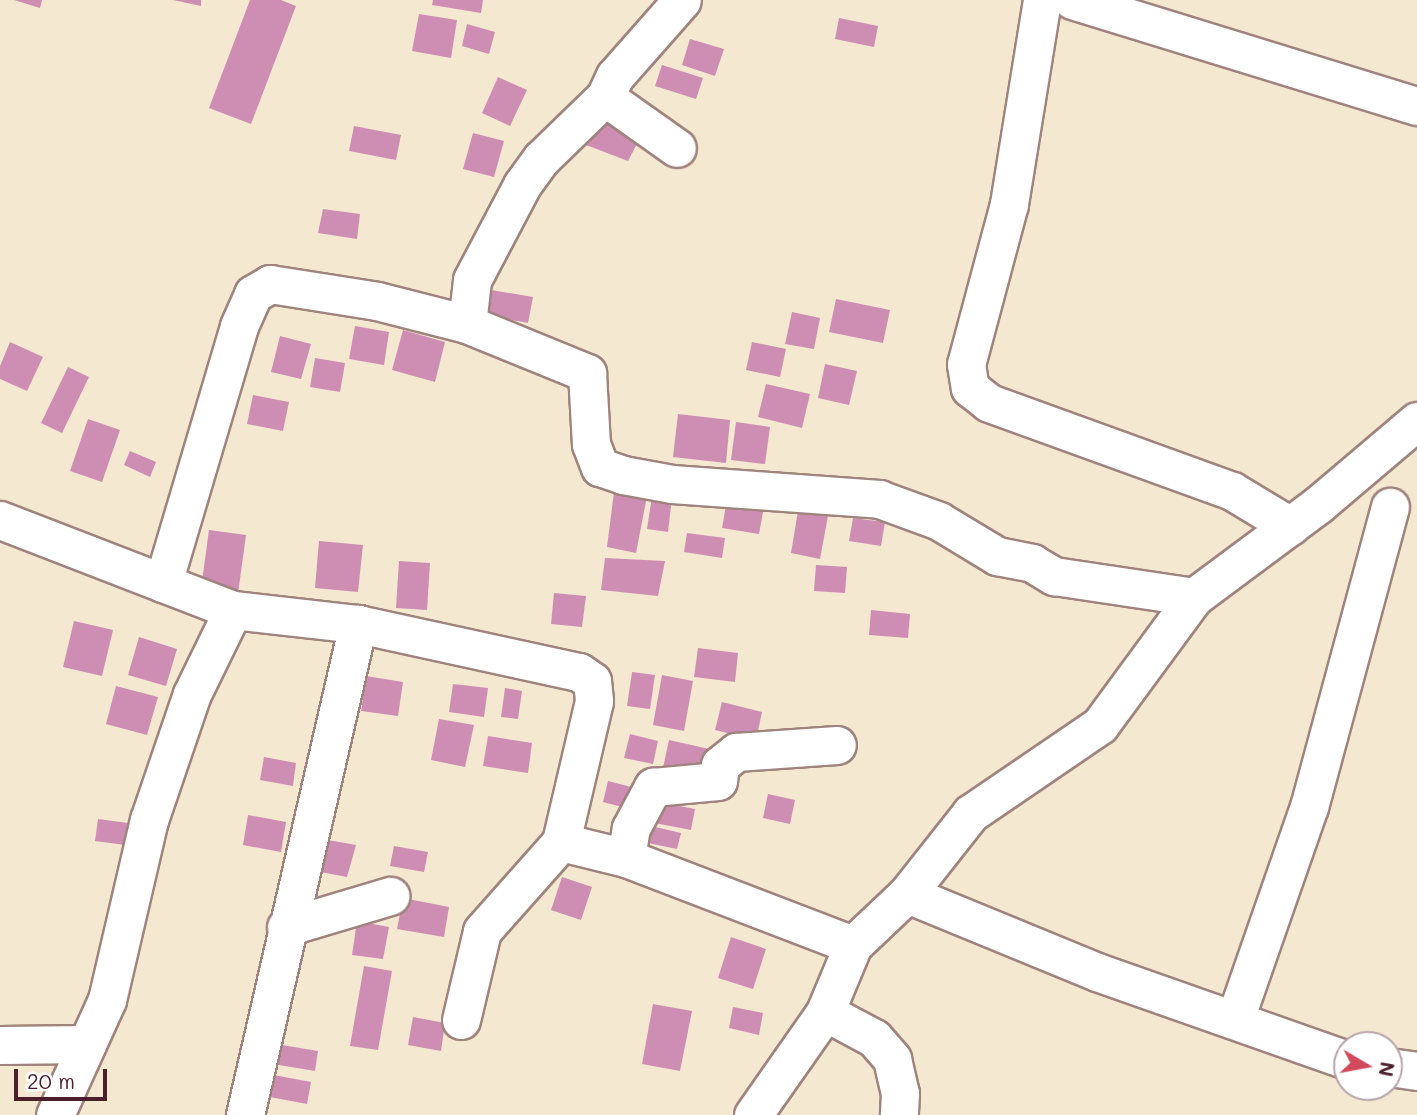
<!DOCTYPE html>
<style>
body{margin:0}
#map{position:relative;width:1417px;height:1115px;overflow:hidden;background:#f4e8d1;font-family:Mali,sans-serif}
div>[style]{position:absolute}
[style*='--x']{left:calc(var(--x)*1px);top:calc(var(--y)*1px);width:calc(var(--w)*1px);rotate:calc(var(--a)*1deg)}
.building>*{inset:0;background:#ce8eb4}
.roads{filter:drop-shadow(2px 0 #9f847e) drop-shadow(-2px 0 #9f847e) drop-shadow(0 2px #9f847e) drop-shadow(0 -2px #9f847e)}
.minor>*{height:37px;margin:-18.5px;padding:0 18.5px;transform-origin:18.5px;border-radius:18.5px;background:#fff}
span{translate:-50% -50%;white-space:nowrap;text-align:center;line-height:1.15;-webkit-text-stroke:6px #fff;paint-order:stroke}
.north{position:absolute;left:1333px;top:1031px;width:70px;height:70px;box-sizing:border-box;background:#fff;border:2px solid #b7a5aa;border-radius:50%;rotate:100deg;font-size:19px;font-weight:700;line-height:28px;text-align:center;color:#4a1f2b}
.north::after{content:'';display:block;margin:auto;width:24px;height:32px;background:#d1495b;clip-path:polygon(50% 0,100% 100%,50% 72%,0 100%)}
.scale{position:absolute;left:14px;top:1069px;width:93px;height:32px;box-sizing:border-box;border:4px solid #4a1f2b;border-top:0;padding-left:9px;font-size:21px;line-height:24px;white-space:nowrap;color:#4a1f2b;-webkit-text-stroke:5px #fff;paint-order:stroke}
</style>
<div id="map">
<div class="building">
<div style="clip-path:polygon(14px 0,42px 0,40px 8px)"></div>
<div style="clip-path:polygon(173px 0,201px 0,201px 6px)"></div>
<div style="clip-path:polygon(250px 0,281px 0,296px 6px,251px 124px,209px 108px)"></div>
<div style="clip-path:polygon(433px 0,483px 0,481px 13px,432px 5px)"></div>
<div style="clip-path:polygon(419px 14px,457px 20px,451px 58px,412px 51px)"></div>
<div style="clip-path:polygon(839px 18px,878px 26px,874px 47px,835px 39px)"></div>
<div style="clip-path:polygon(467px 24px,495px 32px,489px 54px,462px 46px)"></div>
<div style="clip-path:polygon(690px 39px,724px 49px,715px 76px,682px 65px)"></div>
<div style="clip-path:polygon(662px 65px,703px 78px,696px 99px,655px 86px)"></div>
<div style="clip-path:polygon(498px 77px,527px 90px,510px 126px,482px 113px)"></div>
<div style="clip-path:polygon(597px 119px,641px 136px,628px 161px,586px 145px)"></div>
<div style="clip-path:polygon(354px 126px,401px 135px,396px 160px,349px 151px)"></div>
<div style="clip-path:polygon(473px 133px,504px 141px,494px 177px,463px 169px)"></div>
<div style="clip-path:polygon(323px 209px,360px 214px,357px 239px,318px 233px)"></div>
<div style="clip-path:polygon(491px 290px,533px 297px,528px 323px,486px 315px)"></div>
<div style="clip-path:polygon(836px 299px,890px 310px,883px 343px,829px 332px)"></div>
<div style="clip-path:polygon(792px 312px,820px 318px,814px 349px,785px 344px)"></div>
<div style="clip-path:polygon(355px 326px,389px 332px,384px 365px,349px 359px)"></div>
<div style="clip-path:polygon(403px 330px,445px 342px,435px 382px,392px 370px)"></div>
<div style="clip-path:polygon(280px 336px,311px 344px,301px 379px,271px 372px)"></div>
<div style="clip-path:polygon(10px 342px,43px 357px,27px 391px,0 379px,0 366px)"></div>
<div style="clip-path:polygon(752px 342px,786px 349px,780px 377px,746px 370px)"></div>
<div style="clip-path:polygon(315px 358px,345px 363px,340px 392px,310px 387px)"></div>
<div style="clip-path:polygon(825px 364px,857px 371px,849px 405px,818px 398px)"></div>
<div style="clip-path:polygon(68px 367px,89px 377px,62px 433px,41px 423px)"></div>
<div style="clip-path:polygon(766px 384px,810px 394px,802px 428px,758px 417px)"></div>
<div style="clip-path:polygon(253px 395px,289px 402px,283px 431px,247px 424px)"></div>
<div style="clip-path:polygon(678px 414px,730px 420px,726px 463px,673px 457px)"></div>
<div style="clip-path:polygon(88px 419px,120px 430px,102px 482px,70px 471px)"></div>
<div style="clip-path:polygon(736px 422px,770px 427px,765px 464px,731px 460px)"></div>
<div style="clip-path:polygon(130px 451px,156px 462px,150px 477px,124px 465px)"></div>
<div style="clip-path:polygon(614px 492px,647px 496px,636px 553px,607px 547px)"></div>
<div style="clip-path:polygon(728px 494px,765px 501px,759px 534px,722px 528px)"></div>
<div style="clip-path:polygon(652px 496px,672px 498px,668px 532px,647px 529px)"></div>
<div style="clip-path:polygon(800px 499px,830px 505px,820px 559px,791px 553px)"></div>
<div style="clip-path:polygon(853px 518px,885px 522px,881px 546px,849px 541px)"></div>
<div style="clip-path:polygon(209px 530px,246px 535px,237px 601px,200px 596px)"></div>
<div style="clip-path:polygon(687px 533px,725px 538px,722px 558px,684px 552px)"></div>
<div style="clip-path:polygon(319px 541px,363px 545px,358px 592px,315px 588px)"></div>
<div style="clip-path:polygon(605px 558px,665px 561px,658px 596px,601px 590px)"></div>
<div style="clip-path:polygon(399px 561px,430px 563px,427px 610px,396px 608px)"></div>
<div style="clip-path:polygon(816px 565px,847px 567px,845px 593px,814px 591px)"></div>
<div style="clip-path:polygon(554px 593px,586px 596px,582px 627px,551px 624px)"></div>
<div style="clip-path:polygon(871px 610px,910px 614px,908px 638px,869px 635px)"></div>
<div style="clip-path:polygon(74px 621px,113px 630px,102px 676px,63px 667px)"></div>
<div style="clip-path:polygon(139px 637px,177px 649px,166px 686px,128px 675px)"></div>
<div style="clip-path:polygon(698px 648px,738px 653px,735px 682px,694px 677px)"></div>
<div style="clip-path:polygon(632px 672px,655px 675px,650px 709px,627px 706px)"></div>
<div style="clip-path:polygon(662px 675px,693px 681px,684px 731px,653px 725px)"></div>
<div style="clip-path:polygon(366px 676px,403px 682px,398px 716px,361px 711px)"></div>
<div style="clip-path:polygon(453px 684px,488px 688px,484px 717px,449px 712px)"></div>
<div style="clip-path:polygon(116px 686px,158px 697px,147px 735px,106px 724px)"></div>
<div style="clip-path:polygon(505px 688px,522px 691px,518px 719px,501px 717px)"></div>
<div style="clip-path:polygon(722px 702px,762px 712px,756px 740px,715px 730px)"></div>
<div style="clip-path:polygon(439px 719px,474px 725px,465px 767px,431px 760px)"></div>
<div style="clip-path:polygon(630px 734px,658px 741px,653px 764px,624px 758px)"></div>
<div style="clip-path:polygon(488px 736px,532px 743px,528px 773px,483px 766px)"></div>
<div style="clip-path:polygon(669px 740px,709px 749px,703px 777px,663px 768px)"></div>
<div style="clip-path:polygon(264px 757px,296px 763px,293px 786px,260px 780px)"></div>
<div style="clip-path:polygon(608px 781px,639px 789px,634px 810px,603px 802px)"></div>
<div style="clip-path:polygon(768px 794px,795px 800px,790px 824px,763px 818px)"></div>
<div style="clip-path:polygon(653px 801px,695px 809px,691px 830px,649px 822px)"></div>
<div style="clip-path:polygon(248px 815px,286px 822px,281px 852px,243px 845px)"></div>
<div style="clip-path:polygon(98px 819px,128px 823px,125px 845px,95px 841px)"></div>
<div style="clip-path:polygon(647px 825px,681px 833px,677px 849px,643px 842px)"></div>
<div style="clip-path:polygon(317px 838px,356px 845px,347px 877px,310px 870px)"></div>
<div style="clip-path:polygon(394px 846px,428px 852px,424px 872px,390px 866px)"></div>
<div style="clip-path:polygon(562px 877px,592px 887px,581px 920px,551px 910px)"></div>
<div style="clip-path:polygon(403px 898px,449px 907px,444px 937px,397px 929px)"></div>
<div style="clip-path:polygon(357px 921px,389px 927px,383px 959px,352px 955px)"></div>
<div style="clip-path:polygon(731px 937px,766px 949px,753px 989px,718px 978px)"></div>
<div style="clip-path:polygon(364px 966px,392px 971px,378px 1050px,350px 1046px)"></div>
<div style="clip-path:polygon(653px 1004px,692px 1011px,680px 1071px,642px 1064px)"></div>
<div style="clip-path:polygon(733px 1007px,763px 1013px,759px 1035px,729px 1028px)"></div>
<div style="clip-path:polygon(413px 1017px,445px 1023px,441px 1051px,408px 1045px)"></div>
<div style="clip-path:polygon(276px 1044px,318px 1051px,315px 1071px,273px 1064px)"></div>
<div style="clip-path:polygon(274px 1075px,311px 1082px,307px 1104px,270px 1097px)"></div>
</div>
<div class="roads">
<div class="minor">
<div style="--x:1042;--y:0;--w:207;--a:99.2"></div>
<div style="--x:1009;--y:204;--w:166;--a:105"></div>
<div style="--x:966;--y:364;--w:24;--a:81"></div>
<div style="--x:970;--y:388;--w:24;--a:38"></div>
<div style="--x:989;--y:403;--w:258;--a:19.9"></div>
<div style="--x:1232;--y:491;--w:68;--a:31.1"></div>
<div style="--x:1072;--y:0;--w:361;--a:17.1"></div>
<div style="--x:605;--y:97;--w:88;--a:35.3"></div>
<div style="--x:467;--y:324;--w:44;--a:-83.5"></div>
<div style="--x:472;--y:280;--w:107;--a:-62.2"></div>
<div style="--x:522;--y:185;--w:32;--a:-54"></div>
<div style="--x:541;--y:159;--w:89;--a:-44.1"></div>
<div style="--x:605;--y:97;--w:23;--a:-65"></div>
<div style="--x:615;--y:76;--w:101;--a:-48.6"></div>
<div style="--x:0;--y:520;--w:175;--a:21.1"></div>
<div style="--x:163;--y:583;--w:268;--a:-73.5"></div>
<div style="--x:239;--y:326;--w:35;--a:-66"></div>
<div style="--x:253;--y:294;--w:20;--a:-30"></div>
<div style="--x:270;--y:284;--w:108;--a:9"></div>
<div style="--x:377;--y:301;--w:93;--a:14.3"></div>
<div style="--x:467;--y:324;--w:130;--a:22.2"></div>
<div style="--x:587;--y:373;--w:71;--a:86.8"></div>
<div style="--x:591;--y:444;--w:25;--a:69"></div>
<div style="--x:600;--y:467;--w:24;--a:19"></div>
<div style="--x:623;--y:475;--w:50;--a:10.4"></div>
<div style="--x:672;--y:484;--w:208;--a:4.1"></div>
<div style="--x:879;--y:499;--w:64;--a:20.1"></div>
<div style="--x:939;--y:521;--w:68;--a:31.1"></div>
<div style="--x:997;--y:556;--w:36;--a:11"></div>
<div style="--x:1032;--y:563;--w:26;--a:31"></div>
<div style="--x:1054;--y:576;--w:142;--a:8.5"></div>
<div style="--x:163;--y:583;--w:75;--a:21.1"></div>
<div style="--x:233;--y:610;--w:126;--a:6.4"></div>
<div style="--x:358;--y:624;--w:226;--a:12.3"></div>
<div style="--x:579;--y:672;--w:16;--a:35"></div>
<div style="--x:592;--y:681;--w:20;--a:84"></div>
<div style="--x:594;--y:701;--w:145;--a:103.2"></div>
<div style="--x:561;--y:842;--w:67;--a:13.8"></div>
<div style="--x:626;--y:858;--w:243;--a:21"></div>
<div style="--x:626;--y:858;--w:30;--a:-81"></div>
<div style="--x:631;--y:828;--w:47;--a:-61.8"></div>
<div style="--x:653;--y:787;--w:65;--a:-5.3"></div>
<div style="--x:718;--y:781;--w:16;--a:-83"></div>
<div style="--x:720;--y:765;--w:21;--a:-39"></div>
<div style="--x:736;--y:752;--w:101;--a:-4"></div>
<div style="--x:907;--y:894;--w:205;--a:22.3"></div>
<div style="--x:1097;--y:972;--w:265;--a:19.4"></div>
<div style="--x:286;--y:927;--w:109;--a:-16.6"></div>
<div style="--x:825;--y:1012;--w:55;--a:28"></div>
<div style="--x:874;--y:1038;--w:28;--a:49"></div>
<div style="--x:892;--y:1059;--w:35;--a:77"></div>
<div style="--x:900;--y:1093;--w:22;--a:93"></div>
<div style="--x:1235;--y:1019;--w:225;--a:-70.8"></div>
<div style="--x:1309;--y:807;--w:311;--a:-74.9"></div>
<div style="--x:461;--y:1020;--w:91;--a:-76.7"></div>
<div style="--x:482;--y:931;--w:119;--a:-48.4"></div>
<div style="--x:0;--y:1045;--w:87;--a:-0.7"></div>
<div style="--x:1389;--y:1067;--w:28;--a:8"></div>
<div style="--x:55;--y:1115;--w:126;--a:-65.7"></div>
<div style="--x:107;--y:1000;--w:185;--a:-76.9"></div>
<div style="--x:149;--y:820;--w:133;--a:-71.2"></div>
<div style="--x:192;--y:694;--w:93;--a:-64"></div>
<div style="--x:245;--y:1115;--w:504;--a:-77.04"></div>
<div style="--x:753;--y:1115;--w:126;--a:-55"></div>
<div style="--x:825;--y:1012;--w:73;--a:-67.3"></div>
<div style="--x:853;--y:945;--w:74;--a:-43.4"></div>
<div style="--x:907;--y:894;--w:103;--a:-51.7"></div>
<div style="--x:971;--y:813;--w:156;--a:-34.3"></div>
<div style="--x:1100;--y:725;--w:159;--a:-53.7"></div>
<div style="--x:1194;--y:597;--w:154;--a:-36.6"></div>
<div style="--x:1318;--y:505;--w:130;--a:-40.3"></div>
</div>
</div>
<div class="north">N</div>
<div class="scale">20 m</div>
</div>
